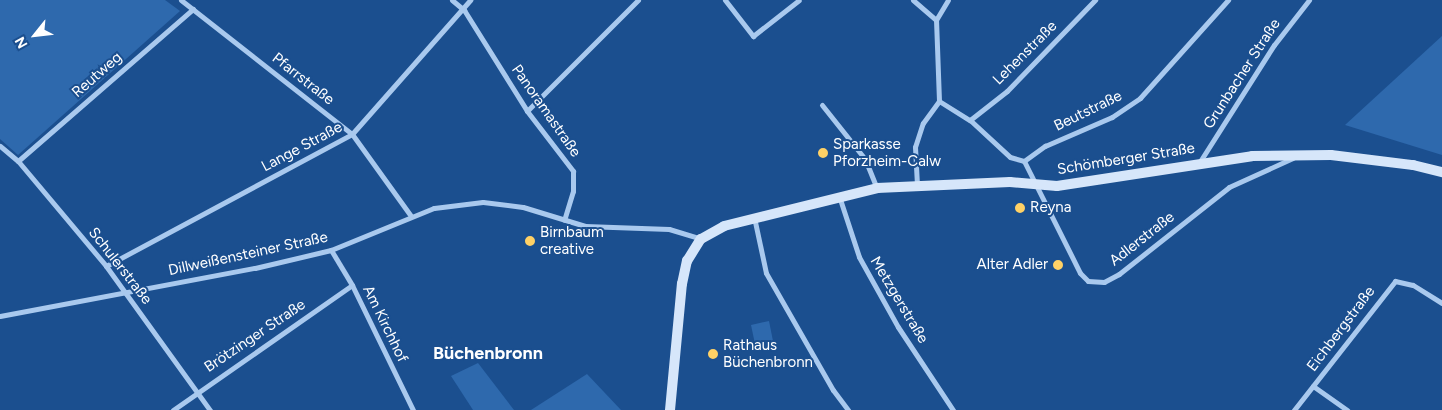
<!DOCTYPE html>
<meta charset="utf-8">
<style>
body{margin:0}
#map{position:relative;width:1442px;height:410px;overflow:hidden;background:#1b4f8f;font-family:Figtree,sans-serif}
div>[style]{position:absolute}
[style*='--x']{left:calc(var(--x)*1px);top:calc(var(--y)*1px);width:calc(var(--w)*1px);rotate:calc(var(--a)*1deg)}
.green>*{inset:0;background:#2e69ad}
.minor>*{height:5px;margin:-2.5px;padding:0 2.5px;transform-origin:2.5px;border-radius:2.5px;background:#a9c9ee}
.secondary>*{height:10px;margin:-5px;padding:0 5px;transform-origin:5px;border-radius:5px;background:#d6e6fa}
.dots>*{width:14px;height:14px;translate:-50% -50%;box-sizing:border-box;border:2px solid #1b4f8f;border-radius:50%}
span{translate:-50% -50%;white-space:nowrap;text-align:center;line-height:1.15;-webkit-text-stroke:4px #1b4f8f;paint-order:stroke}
.street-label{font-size:15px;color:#fff}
.poi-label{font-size:15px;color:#fff}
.left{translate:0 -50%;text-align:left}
.right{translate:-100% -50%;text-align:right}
.quarter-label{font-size:18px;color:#fff;font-weight:700}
.north{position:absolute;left:10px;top:10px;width:50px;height:50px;-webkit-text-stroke:4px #1b4f8f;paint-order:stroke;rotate:241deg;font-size:14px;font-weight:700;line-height:20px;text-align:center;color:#fff}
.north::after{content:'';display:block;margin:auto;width:18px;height:22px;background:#fff;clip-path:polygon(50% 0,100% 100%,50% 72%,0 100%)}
</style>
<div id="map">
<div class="green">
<div style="clip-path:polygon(0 0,165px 0,180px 11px,18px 155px,0 139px)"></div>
<div style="clip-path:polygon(1442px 36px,1442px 155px,1345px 125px)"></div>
<div style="clip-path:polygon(769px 321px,773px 341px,755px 344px,751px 325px)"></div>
<div style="clip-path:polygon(478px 363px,514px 410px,473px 410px,451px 376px)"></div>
<div style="clip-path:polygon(587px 374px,621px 410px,531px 410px)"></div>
</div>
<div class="minor">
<div style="--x:181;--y:0;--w:217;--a:38.1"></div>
<div style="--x:352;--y:134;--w:101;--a:54.3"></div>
<div style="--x:452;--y:0;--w:16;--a:40"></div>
<div style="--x:464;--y:10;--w:119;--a:58"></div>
<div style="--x:527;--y:111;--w:76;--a:52.5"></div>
<div style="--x:573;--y:171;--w:20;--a:90"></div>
<div style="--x:573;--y:191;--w:30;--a:107"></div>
<div style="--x:725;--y:0;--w:46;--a:52.1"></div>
<div style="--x:753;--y:36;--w:58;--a:-38"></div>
<div style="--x:913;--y:0;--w:30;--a:41"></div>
<div style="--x:939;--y:101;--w:36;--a:32"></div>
<div style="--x:970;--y:120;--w:54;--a:42.8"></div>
<div style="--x:1010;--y:157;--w:15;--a:16"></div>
<div style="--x:1024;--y:161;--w:26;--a:-36"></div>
<div style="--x:1045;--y:146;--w:73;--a:-23.4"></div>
<div style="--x:1112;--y:117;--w:34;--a:-34"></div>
<div style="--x:1140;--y:98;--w:132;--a:-48.1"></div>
<div style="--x:822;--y:105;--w:69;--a:51.5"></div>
<div style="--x:865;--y:159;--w:31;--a:68"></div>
<div style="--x:527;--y:111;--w:157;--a:-45"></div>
<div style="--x:970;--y:120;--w:47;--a:-38.1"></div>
<div style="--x:1007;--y:91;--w:127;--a:-46"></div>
<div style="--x:0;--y:146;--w:23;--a:40"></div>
<div style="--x:18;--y:161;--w:137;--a:50"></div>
<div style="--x:106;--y:266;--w:178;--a:54.2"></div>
<div style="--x:18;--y:161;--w:232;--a:-41"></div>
<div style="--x:1024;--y:161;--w:125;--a:63.4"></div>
<div style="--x:1080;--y:273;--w:11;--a:45"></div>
<div style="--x:1088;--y:281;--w:16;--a:4"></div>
<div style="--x:1104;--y:282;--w:17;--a:-28"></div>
<div style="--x:1119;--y:274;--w:140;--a:-38.3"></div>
<div style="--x:1229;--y:187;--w:70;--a:-24.4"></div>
<div style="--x:1199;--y:163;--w:140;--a:-57.6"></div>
<div style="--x:1274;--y:45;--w:57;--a:-52.1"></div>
<div style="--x:917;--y:185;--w:38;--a:-93"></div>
<div style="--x:915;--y:147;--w:25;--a:-72"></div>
<div style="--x:923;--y:123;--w:27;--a:-54"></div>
<div style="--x:939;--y:101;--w:81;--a:-92.1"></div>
<div style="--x:936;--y:20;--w:23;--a:-59"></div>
<div style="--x:839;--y:196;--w:64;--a:71.8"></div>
<div style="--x:859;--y:257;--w:80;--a:60.9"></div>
<div style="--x:898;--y:327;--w:100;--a:56.5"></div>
<div style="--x:754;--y:217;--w:57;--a:77.9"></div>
<div style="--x:766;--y:273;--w:135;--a:60.2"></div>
<div style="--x:833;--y:390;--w:25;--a:53"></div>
<div style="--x:331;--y:250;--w:41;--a:59"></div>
<div style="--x:352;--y:285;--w:139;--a:64"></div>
<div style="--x:106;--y:266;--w:279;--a:-28.2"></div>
<div style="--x:352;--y:134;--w:179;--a:-48.6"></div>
<div style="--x:0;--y:316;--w:259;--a:-10.7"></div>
<div style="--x:255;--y:268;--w:78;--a:-13.3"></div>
<div style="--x:331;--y:250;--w:111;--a:-22.2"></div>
<div style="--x:434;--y:208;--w:49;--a:-7"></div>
<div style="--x:483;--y:202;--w:40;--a:7.1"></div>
<div style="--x:523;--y:207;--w:65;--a:17"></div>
<div style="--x:585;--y:226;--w:84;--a:2"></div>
<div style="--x:669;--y:229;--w:34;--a:17"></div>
<div style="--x:1313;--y:386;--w:42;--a:35.2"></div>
<div style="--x:173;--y:410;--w:218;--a:-34.9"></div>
<div style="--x:1294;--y:410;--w:164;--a:-51.9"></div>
<div style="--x:1395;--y:281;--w:18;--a:13"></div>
<div style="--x:1413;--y:285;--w:34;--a:32"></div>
</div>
<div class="secondary">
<div style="--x:670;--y:410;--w:127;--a:-84.6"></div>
<div style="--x:682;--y:284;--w:24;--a:-78"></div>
<div style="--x:687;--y:261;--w:26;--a:-58"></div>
<div style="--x:701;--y:239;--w:26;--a:-29"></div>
<div style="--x:724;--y:226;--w:158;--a:-13.9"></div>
<div style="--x:877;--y:188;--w:133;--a:-2.6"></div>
<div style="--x:1010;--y:182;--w:47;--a:4.9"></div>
<div style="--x:1057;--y:186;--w:197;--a:-8.7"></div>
<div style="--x:1252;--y:156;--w:79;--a:-0.7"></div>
<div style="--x:1331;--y:155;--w:83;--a:7"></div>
<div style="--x:1413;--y:165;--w:30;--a:14"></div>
</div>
<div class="dots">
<div style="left:823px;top:153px;background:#ffd166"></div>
<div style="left:1020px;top:208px;background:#ffd166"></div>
<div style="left:530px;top:241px;background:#ffd166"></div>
<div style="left:1058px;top:265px;background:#ffd166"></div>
<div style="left:713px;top:354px;background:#ffd166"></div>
</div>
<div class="street-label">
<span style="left:1025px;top:53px;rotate:-45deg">Lehenstraße</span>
<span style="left:1242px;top:74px;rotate:-57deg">Grunbacher Straße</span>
<span style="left:97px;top:75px;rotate:-41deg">Reutweg</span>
<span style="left:303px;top:79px;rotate:38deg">Pfarrstraße</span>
<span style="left:546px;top:111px;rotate:55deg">Panoramastraße</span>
<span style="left:1088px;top:111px;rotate:-26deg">Beutstraße</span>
<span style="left:302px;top:147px;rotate:-28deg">Lange Straße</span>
<span style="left:1126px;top:159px;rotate:-9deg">Schömberger Straße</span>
<span style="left:1142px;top:239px;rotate:-38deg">Adlerstraße</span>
<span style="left:248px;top:254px;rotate:-12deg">Dillweißensteiner Straße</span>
<span style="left:120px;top:266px;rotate:52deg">Schulerstraße</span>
<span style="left:899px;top:300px;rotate:59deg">Metzgerstraße</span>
<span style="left:385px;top:324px;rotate:64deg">Am Kirchhof</span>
<span style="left:1341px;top:329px;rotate:-53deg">Eichbergstraße</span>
<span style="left:255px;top:336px;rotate:-34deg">Brötzinger Straße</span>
</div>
<div class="poi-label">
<span class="left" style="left:833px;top:153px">Sparkasse<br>Pforzheim-Calw</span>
<span class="left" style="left:1030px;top:208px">Reyna</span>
<span class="left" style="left:540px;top:241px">Birnbaum<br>creative</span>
<span class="right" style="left:1048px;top:265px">Alter Adler</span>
<span class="left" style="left:723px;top:354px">Rathaus<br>Büchenbronn</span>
</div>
<div class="quarter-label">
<span style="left:488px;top:353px">Büchenbronn</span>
</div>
<div class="north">N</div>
</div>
